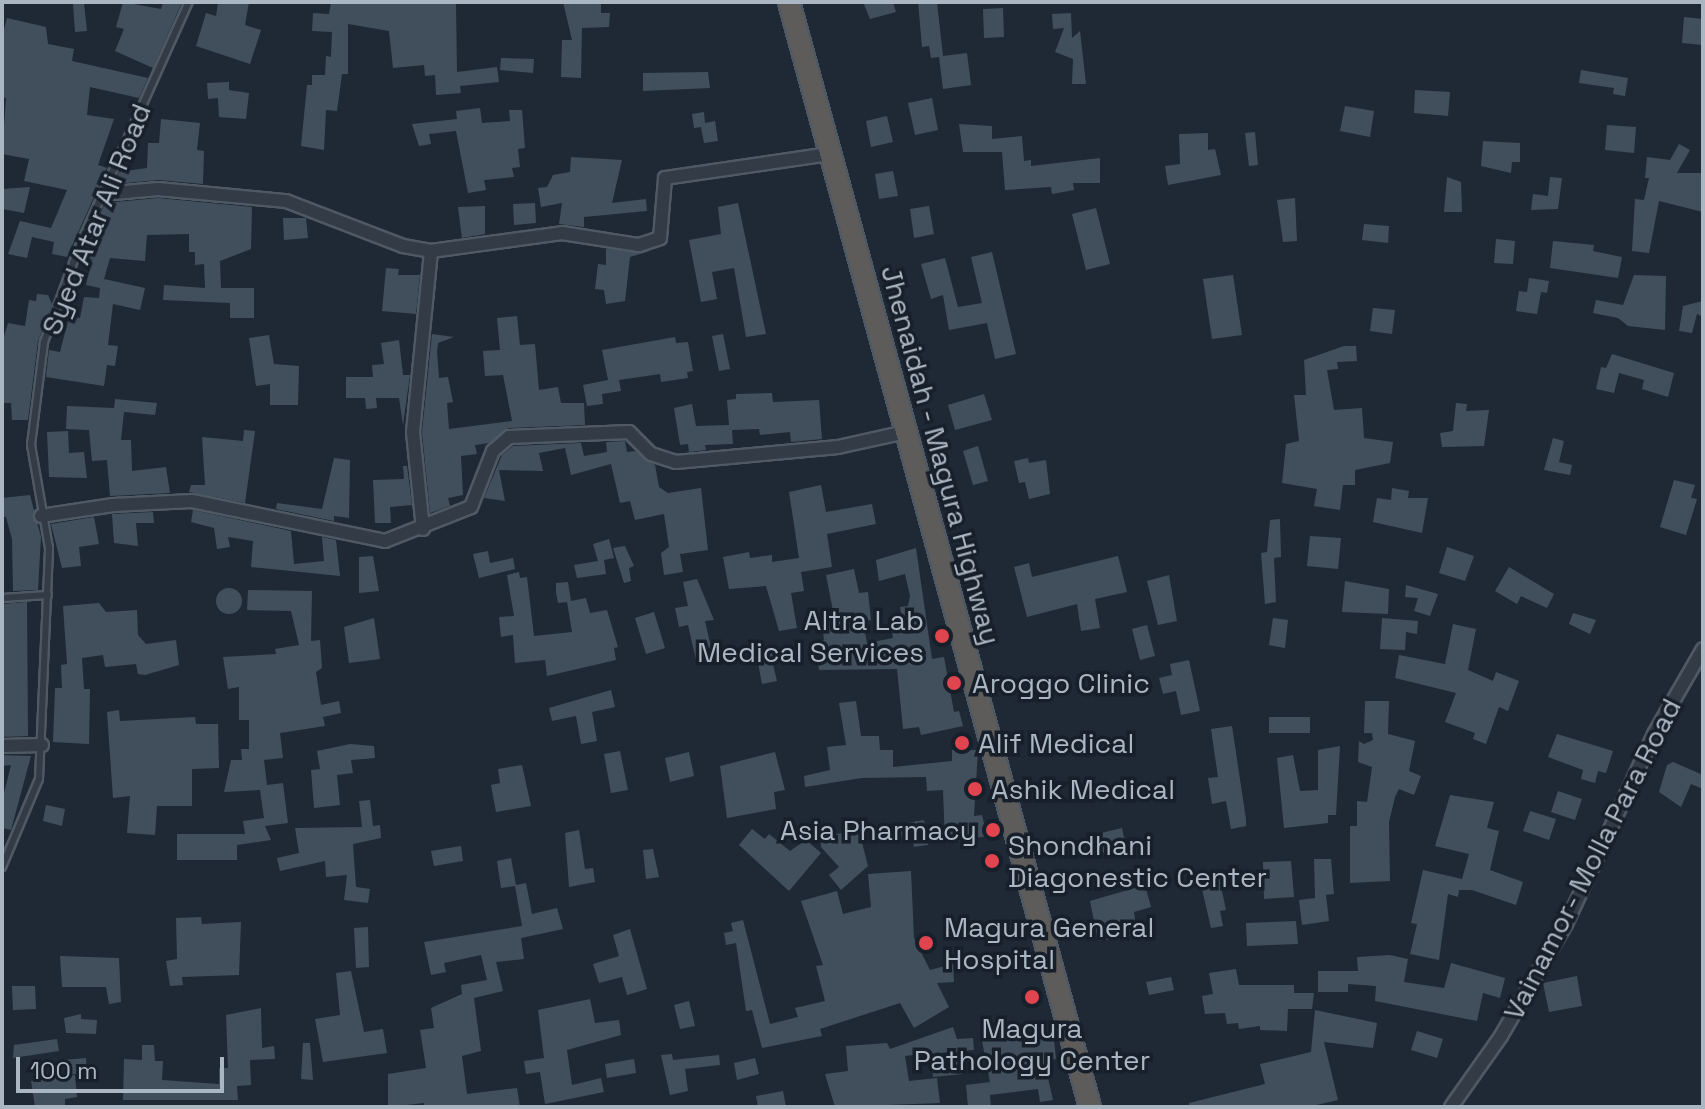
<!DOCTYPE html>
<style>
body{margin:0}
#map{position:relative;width:1705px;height:1109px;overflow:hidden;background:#1e2935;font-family:"Space Grotesk",sans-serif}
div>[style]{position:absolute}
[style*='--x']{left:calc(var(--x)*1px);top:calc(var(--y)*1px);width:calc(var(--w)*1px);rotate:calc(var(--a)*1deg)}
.building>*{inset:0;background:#414f5d}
.round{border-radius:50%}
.roads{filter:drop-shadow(2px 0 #4f5964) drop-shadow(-2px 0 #4f5964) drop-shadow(0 2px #4f5964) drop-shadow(0 -2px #4f5964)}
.service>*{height:6px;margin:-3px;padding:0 3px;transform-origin:3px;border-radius:3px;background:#323b46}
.minor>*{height:12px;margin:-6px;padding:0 6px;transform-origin:6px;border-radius:6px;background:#323b46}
.trunk>*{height:20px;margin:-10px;padding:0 10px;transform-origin:10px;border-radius:10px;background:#5e5c5a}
.dots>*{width:22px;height:22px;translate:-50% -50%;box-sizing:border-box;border:4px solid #17202a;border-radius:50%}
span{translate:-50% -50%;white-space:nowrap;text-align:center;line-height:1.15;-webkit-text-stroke:7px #17202a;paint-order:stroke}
.street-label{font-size:28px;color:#abb6c3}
.poi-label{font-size:28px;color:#abb6c3}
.right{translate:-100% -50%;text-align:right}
.left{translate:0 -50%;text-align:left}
.frame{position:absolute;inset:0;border:4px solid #abb6c3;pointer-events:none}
.scale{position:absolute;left:16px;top:1057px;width:208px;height:36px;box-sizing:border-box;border:4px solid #abb6c3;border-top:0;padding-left:10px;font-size:24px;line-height:28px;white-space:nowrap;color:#abb6c3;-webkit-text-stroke:6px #17202a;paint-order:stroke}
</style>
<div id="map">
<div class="building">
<div style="clip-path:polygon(123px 2px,161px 9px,163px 2px,182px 2px,153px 68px,115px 51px,124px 29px,116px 27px)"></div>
<div style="clip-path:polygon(218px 2px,249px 2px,245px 25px,261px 30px,250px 64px,196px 46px,206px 13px,216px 16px)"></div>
<div style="clip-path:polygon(331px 2px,456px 2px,457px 72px,497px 67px,499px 82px,460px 86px,461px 93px,436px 95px,435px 75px,425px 76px,424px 65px,393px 68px,389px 31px,348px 24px,348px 74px,342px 74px,337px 111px,326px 110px,324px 150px,301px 146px,307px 85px,312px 85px,312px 75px,325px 75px,326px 56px,331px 57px,332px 32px,312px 31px,313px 13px,329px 14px)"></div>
<div style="clip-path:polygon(563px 2px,601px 4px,601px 13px,610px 13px,609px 27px,582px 28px,581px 78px,561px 77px,562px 40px,572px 40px)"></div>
<div style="clip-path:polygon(863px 2px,893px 2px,896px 12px,870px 19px)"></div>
<div style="clip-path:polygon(918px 2px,937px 2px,943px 56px,967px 53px,971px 85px,943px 89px,939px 57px,931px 58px,929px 46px,922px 47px)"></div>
<div style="clip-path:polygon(84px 3px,87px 31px,75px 32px,73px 4px)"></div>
<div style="clip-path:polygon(1003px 8px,1004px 37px,984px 38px,983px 9px)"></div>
<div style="clip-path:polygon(1071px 13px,1072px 38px,1080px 31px,1086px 84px,1072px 84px,1073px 59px,1055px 52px,1064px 28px,1053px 29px,1052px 14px)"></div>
<div style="clip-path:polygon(1684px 17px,1703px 19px,1703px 45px,1682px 43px)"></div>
<div style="clip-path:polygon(7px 18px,46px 27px,48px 44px,74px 49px,72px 61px,148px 78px,139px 98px,90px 87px,87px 115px,114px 119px,98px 165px,107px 168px,67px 257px,52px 254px,54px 242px,32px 237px,27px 258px,8px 254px,20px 221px,51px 228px,67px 190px,24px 181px,29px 159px,2px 154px,6px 98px,2px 97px,2px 37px)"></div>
<div style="clip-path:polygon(501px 58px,534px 59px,533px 73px,500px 70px)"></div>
<div style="clip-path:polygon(1581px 70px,1628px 78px,1625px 96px,1613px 94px,1614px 88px,1579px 83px)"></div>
<div style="clip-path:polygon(708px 72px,710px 88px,643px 91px,643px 73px)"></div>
<div style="clip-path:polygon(229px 82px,229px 90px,249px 93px,246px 119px,219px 117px,218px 98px,208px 99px,207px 83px)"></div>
<div style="clip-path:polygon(1415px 90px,1450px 92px,1448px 116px,1414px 113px)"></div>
<div style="clip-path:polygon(932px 98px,938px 130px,915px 135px,908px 103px)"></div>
<div style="clip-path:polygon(1345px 106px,1374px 111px,1370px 137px,1340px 131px)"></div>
<div style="clip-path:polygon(480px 108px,482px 123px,510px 121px,509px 110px,522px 110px,525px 148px,518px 149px,520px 167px,512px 168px,514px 177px,484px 180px,486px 190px,468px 193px,456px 131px,429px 134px,431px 144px,419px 146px,412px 124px,457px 119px,456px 111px)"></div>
<div style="clip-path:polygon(704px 112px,705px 123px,715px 121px,718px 141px,704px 143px,701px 127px,694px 128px,692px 114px)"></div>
<div style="clip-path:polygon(887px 116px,893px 142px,871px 147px,866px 121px)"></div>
<div style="clip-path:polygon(161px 119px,200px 123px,197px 150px,204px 151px,203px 184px,159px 180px,114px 184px,119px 172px,147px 168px,148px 143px,159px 143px)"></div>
<div style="clip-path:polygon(959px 124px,992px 126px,992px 139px,1022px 136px,1024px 161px,1031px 160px,1031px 166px,1100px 158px,1100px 183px,1073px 183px,1074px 190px,1052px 194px,1051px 187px,1005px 190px,1002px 152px,963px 152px)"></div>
<div style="clip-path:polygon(1607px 125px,1636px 127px,1634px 153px,1605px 150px)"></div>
<div style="clip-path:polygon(1255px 132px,1258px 165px,1249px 166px,1245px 133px)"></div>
<div style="clip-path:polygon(1208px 133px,1208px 150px,1215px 149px,1221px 175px,1168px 185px,1165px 166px,1180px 164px,1179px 134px)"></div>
<div style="clip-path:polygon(1483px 141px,1520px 143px,1520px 162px,1512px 162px,1511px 173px,1481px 166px)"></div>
<div style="clip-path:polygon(1679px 144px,1690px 150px,1677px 173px,1703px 173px,1703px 212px,1659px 201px,1649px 253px,1632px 251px,1635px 199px,1644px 200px,1649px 178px,1645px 178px,1647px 157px,1670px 160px)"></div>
<div style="clip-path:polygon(571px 157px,622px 160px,612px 203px,646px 199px,647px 211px,584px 217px,584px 227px,559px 224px,562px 203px,541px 207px,538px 188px,547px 187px,553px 175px,570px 172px)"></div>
<div style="clip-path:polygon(893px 171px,898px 196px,879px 199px,875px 174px)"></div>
<div style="clip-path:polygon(1447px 177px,1461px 182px,1462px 212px,1444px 212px)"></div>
<div style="clip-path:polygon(1550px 177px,1562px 178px,1558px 209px,1531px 210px,1533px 194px,1548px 196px)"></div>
<div style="clip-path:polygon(30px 187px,24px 213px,2px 209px,2px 189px)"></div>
<div style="clip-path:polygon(158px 198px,252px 207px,251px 249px,220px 261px,221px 288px,254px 288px,254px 318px,230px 318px,230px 303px,163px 300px,164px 285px,205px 288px,204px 264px,195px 265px,195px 252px,189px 252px,189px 234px,147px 235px,145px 261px,110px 258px,104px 279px,145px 288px,140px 310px,113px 304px,108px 345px,118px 346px,115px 366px,107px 365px,104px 386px,46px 377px,49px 350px,60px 352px,69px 317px,80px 318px,84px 297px,99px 298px,100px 288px,86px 285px,92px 259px,82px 257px,105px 203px)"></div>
<div style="clip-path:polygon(1295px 198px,1297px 241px,1283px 242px,1277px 200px)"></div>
<div style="clip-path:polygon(535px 203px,536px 223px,514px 225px,513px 204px)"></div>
<div style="clip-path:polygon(738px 203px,766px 334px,746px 337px,734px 268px,712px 272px,717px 299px,701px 302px,689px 240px,721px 234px,718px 207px)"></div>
<div style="clip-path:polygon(485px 206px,485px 234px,462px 238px,458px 207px)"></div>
<div style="clip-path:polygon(929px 206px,934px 234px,914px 238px,910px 209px)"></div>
<div style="clip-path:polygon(1096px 208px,1110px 264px,1086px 270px,1072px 214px)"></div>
<div style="clip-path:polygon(283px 218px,306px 218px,308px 238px,284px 240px)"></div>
<div style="clip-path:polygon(1364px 224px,1389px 226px,1388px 243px,1362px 240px)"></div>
<div style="clip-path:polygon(1496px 239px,1515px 241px,1513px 264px,1494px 263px)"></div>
<div style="clip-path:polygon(1553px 241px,1594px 245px,1593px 251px,1622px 257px,1618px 278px,1550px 268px)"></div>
<div style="clip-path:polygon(606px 249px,650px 251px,630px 257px,625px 301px,606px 304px,604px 290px,595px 289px,598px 264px,606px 265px)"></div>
<div style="clip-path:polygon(992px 252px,1016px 354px,995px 359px,987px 323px,949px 330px,943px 295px,931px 299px,921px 264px,945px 258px,958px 307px,982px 303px,971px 257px)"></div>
<div style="clip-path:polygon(386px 268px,399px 269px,398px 275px,420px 275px,416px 314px,382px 311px)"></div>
<div style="clip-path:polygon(1233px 275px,1242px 335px,1212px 339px,1203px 279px)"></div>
<div style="clip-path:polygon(1634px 275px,1666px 276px,1665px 330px,1628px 326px,1618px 318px,1593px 313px,1596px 300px,1623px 305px)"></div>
<div style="clip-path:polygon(1529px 278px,1549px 281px,1547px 293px,1541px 292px,1537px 314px,1516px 311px,1519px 291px,1527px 292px)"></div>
<div style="clip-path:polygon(37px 294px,48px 295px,52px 304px,38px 341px,28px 420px,12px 420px,11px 403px,2px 403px,2px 343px,8px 323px,25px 326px,29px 300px,36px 301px)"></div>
<div style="clip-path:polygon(1703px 301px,1703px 317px,1697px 314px,1692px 333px,1679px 331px,1683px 306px)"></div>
<div style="clip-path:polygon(1373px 308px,1395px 310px,1392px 334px,1370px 331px)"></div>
<div style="clip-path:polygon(517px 316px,520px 345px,535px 344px,539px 390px,558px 387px,561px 403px,584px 403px,585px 425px,509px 428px,489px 443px,475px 445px,477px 454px,461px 456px,463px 495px,448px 498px,450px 506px,430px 513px,422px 432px,432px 334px,454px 337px,438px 343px,437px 352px,439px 378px,448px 377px,453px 402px,447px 403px,449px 429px,512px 421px,503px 375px,485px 376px,483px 351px,500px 350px,497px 318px)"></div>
<div style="clip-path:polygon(723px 334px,730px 369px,719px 371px,712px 336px)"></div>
<div style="clip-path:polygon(269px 335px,274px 364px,299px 366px,298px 405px,270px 405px,270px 384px,256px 386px,249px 338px)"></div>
<div style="clip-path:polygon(675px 337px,676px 343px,688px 342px,693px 371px,687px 372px,688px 378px,661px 382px,660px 374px,619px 380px,621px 391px,602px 394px,603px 404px,587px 406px,583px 385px,608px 380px,602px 350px)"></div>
<div style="clip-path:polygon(399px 340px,403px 375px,410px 375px,403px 425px,399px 398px,376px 398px,377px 408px,366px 409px,365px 398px,346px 398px,346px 377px,373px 377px,372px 365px,384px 364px,381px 343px)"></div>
<div style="clip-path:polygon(1344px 346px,1356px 346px,1357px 361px,1337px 362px,1338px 369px,1327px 370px,1334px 410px,1362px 408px,1364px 438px,1393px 442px,1390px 463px,1355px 470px,1355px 485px,1343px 485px,1340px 510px,1314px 506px,1317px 489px,1282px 483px,1286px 444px,1299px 441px,1294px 395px,1306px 395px,1304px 360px)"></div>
<div style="clip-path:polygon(1612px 354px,1674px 373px,1668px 397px,1642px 389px,1644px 380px,1619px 373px,1614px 393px,1596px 389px,1601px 367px,1606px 368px)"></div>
<div style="clip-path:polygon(772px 393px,773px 402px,819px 400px,822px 439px,791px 442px,790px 432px,760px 435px,759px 429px,732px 430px,733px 444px,705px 445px,706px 450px,689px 452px,688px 444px,680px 445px,674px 408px,692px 404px,696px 426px,729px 425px,727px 400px,736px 399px,736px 394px)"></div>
<div style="clip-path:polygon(984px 394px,992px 420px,955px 430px,948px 405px)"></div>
<div style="clip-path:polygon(115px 399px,157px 403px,155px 415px,124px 412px,121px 440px,131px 440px,132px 471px,166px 467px,170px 493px,110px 496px,107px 460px,92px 461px,89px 430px,66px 429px,67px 406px,114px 408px)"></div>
<div style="clip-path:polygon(1456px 403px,1467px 404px,1466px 411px,1489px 410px,1484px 446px,1442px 447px,1440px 433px,1453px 431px)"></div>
<div style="clip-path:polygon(244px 430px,255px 431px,245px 503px,189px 492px,191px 485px,205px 485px,202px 437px,243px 441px)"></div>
<div style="clip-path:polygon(68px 431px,69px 453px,84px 452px,87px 478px,49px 477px,47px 432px)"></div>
<div style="clip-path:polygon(1553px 438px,1564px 441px,1559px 462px,1572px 465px,1570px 475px,1544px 470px)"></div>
<div style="clip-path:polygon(625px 441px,627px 452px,635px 451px,655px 465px,659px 487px,668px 493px,701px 488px,708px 550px,680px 554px,683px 572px,664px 575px,661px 553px,669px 547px,664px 514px,635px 520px,630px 501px,620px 503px,611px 464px,571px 475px,565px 448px,539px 453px,543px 471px,499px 470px,505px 501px,484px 498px,502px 455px,513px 446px,581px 443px,584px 456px,607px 452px,606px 442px)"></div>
<div style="clip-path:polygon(978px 446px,988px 481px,973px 485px,963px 451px)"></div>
<div style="clip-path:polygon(334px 458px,350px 460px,349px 518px,334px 516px,334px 521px,276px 509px,277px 503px,322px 509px)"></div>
<div style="clip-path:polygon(1028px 458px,1029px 463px,1046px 460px,1050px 494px,1029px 499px,1025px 482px,1019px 483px,1014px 461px)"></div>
<div style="clip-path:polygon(403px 466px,407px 466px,412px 505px,390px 507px,391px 523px,375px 523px,373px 480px,404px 479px)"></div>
<div style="clip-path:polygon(1674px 480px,1695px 485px,1691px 498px,1697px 499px,1686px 535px,1660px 527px)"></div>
<div style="clip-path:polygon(821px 485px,826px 512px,872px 504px,876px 524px,827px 534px,832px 567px,801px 572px,804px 591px,791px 593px,797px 628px,779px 631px,766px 586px,729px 589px,723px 557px,749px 552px,750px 558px,772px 555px,772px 562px,799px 558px,789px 492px)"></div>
<div style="clip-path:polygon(1392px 488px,1409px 491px,1408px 498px,1428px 498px,1422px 533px,1373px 522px,1377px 498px,1391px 500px)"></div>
<div style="clip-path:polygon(30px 495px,41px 537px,38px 590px,13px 591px,12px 539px,6px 517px,2px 517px,2px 498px)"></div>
<div style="clip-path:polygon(193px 510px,291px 531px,294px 564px,324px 561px,322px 537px,336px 540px,340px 576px,251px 567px,253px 541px,228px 537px,230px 547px,217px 549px,214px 528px,191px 522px)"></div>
<div style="clip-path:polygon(153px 512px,154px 523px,136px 523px,138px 546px,114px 543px,112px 514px)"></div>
<div style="clip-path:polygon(94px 517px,99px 544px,79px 547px,81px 566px,62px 568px,51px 524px)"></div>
<div style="clip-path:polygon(1280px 519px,1281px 557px,1274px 558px,1276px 602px,1265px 604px,1261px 553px,1267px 552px,1270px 520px)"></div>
<div style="clip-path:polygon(1310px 536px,1341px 538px,1338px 569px,1307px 566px)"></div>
<div style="clip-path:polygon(609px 539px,614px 558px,604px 560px,606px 574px,577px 578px,574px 565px,598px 561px,593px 544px)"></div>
<div style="clip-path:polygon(625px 546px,634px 566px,629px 568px,631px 581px,624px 583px,613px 548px)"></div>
<div style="clip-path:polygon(1447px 547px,1474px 556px,1465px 581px,1439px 573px)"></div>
<div style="clip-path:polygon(916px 548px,932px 659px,944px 657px,954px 712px,959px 711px,963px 726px,921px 735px,919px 727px,903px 729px,897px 669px,819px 670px,815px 642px,824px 640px,821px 618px,834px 616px,826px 575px,854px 569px,859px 593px,868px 592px,871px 620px,863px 621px,867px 643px,893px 638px,890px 620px,902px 619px,900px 607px,908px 606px,910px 596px,905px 574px,879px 581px,876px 560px)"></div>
<div style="clip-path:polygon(488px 551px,490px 563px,513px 558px,515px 569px,479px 578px,473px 554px)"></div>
<div style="clip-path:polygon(373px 556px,379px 591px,359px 593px,359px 557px)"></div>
<div style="clip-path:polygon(1118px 556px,1127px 592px,1095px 599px,1100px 628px,1081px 631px,1077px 604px,1027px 617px,1014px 567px,1029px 563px,1032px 577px)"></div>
<div style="clip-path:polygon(1509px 567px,1554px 594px,1547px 608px,1521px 596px,1517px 604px,1495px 591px)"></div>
<div style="clip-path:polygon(519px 572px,520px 578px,527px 577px,534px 636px,572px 632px,567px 602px,558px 603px,556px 592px,556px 583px,568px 582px,571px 601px,586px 598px,590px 613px,607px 610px,618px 647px,614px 648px,616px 660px,547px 676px,545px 660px,515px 663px,513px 635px,501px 637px,499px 617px,514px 616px,507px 575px)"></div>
<div style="clip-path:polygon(1169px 575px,1177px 621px,1158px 625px,1147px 581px)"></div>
<div style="clip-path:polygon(697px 579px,714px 620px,705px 621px,713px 656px,696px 660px,688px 625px,679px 627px,675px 608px,688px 606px,683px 582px)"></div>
<div style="clip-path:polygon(1345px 581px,1389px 589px,1388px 614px,1342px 612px)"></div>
<div style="clip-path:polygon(1406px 585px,1438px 594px,1430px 616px,1414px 611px,1418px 598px,1405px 597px)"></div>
<div class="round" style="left:216px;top:588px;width:26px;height:26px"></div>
<div style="clip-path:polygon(248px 590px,312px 591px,311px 641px,320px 640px,322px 668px,316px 672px,321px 705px,339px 701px,341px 713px,323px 717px,325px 726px,280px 733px,283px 758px,264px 760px,267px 785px,283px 783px,288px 823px,265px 826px,271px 840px,237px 845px,237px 860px,177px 860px,177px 834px,245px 834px,243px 821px,264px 818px,260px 790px,224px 792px,231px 760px,242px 760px,241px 749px,249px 749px,249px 720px,239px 720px,239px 687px,228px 689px,223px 657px,276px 654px,275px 649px,299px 645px,291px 611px,247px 610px)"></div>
<div style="clip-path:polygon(27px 602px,28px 736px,2px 737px,2px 604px)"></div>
<div style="clip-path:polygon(99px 603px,106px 612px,137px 610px,138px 635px,146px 644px,176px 640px,179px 665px,145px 675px,138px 674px,136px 664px,105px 667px,103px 655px,82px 658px,84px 689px,90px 689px,89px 744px,53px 742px,55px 688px,62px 688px,61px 665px,67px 664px,63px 606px)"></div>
<div style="clip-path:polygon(654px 612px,665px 648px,646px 654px,635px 618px)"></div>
<div style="clip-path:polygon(1573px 613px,1596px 620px,1590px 634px,1569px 624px)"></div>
<div style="clip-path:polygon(374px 618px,380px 659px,349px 663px,344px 627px)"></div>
<div style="clip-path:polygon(1273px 618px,1288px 620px,1285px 648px,1269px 645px)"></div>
<div style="clip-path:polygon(1382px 618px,1418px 621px,1417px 634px,1406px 632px,1405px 650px,1380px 649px)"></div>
<div style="clip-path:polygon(1453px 624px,1476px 629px,1468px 670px,1493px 681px,1496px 672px,1519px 681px,1508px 711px,1499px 707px,1486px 744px,1473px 739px,1475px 733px,1445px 722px,1456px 693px,1395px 678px,1399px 655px,1445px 664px)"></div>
<div style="clip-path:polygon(1147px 625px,1155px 656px,1140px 660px,1132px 629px)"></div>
<div style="clip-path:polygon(778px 647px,780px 659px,772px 660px,777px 681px,762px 684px,756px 652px)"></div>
<div style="clip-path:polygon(1189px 660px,1200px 711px,1181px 715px,1176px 691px,1163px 694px,1159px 678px,1172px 675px,1170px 664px)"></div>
<div style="clip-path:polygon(611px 690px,615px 707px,592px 712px,597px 741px,581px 744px,576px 716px,552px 721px,549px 708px)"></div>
<div style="clip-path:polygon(856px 701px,861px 736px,879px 736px,880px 750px,893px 750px,893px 767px,952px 761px,952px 750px,978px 750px,974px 816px,982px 815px,987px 836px,945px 843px,943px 790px,927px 791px,926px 777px,862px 778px,805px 787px,804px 776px,830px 770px,827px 747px,846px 745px,839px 703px)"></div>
<div style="clip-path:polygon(1365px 701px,1389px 701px,1388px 734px,1415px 741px,1409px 771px,1421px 776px,1414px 795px,1399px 789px,1395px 797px,1389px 822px,1390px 881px,1350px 883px,1350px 826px,1357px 826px,1357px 801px,1367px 802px,1372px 767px,1358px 762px,1359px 741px,1364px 744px,1373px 740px,1372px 733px,1364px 733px)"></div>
<div style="clip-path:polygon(119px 710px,120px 721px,195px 717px,196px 724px,218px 724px,219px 768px,192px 769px,192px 806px,157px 806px,155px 835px,127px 833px,130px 796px,113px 798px,107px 712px)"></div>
<div style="clip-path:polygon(1269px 717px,1310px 717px,1310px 733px,1269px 733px)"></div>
<div style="clip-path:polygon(1232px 726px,1246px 819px,1246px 826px,1231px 829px,1226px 801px,1212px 804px,1208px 778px,1218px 777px,1211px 729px)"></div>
<div style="clip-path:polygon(1557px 734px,1613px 751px,1606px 773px,1598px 771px,1595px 783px,1581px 779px,1583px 770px,1548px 757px)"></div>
<div style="clip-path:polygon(350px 744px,374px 746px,375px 758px,351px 760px,353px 773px,337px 775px,340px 805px,314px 808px,311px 770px,320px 769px,317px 751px)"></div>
<div style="clip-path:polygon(1340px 746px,1336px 815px,1328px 815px,1328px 823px,1284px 828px,1277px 758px,1293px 755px,1300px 791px,1318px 790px,1318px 750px)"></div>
<div style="clip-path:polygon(620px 751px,628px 790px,611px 793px,604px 754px)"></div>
<div style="clip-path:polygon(689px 752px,694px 776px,670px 782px,665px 758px)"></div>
<div style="clip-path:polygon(775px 752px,785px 790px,774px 792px,776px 809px,727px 818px,720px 766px)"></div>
<div style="clip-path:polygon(2px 755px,31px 756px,11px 830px,2px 828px,2px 801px,11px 765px,2px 766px)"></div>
<div style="clip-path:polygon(1673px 762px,1703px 775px,1703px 789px,1691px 784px,1681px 807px,1659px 792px,1667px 765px)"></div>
<div style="clip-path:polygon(522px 765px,531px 806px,496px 812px,491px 785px,500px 783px,498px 769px)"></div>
<div style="clip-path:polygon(1558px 791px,1582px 799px,1575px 820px,1551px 812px)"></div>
<div style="clip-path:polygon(1450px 795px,1494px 802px,1487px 828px,1499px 831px,1490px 870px,1523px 882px,1516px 905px,1472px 890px,1459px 890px,1458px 897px,1448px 894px,1439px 960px,1410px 954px,1417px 924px,1411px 923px,1423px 870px,1462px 879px,1469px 854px,1435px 846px)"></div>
<div style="clip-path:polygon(370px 800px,373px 826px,380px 825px,381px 838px,353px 844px,356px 887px,370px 889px,368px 903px,344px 900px,347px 875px,326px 877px,325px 861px,280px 871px,277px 858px,299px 853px,295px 828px,362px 827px,359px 801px)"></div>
<div style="clip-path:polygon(46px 805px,65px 809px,62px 826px,43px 821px)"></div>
<div style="clip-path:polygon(1530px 811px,1556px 819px,1549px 840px,1523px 831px)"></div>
<div style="clip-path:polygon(924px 820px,928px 845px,914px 847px,912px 837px,902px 838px,900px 824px)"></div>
<div style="clip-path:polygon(1122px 828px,1126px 848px,1101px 853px,1097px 834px)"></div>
<div style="clip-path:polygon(752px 829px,765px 839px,769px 834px,790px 851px,806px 840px,821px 853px,789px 891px,739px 845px)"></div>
<div style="clip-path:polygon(579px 830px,585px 869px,593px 868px,595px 882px,569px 887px,565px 833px)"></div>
<div style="clip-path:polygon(859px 831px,868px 866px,841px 890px,829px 875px,839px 867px,821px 847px,820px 836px)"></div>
<div style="clip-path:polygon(461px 846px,463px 861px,434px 866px,431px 851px)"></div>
<div style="clip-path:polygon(653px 849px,659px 877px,646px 879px,643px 850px)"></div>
<div style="clip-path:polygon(511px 858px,516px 885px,526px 883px,532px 914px,557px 908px,563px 929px,521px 938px,524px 959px,496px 962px,503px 991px,474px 998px,481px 1051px,462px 1056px,467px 1094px,517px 1088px,520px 1107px,424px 1107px,424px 1103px,388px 1107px,388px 1074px,426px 1068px,420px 1030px,434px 1028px,431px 1008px,462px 994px,461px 985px,487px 980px,481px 955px,444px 963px,446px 972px,431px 975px,424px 942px,522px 926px,515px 886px,501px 888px,497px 861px)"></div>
<div style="clip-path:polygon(1314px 859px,1331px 859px,1334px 894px,1326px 895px,1329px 921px,1302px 925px,1299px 900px,1315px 898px)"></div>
<div style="clip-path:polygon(1291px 861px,1294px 897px,1264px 899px,1263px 862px)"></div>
<div style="clip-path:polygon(911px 871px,914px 938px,930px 970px,953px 964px,954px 982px,937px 983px,949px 1007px,914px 1028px,900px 1003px,820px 1029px,822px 1036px,762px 1048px,752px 1010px,746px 1011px,736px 943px,726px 945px,724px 933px,733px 931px,731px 923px,743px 920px,770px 1024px,798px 1017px,795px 1008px,825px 1001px,816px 966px,823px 965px,801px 901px,837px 891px,843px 914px,871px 907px,868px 874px)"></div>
<div style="clip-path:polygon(1218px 872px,1226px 910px,1220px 911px,1223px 926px,1211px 928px,1199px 876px)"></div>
<div style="clip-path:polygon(1145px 885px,1151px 907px,1134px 912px,1137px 935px,1098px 941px,1090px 901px)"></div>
<div style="clip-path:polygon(201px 917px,202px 924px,241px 922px,239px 975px,182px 977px,183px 985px,170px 986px,166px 961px,177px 959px,176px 918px)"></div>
<div style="clip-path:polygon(1296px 921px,1298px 944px,1247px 946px,1246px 923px)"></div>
<div style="clip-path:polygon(368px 927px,369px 967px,356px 968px,354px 928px)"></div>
<div style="clip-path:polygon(630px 929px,647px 989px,627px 995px,622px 977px,599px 983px,593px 964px,619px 956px,613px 935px)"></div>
<div style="clip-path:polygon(1390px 955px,1408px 959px,1404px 982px,1444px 988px,1451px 963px,1505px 978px,1500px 998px,1483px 993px,1477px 1021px,1375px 1001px,1376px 986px,1348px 984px,1348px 992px,1318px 992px,1318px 971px,1358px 971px,1357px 957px)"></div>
<div style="clip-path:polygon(60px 956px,119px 958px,121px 1002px,109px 1004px,106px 987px,62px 987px)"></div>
<div style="clip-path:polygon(1236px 969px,1239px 985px,1294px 985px,1294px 993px,1314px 993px,1312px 1009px,1288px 1009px,1287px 1031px,1260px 1030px,1260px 1026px,1239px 1029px,1238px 1023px,1227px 1024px,1225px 1013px,1205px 1014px,1202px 996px,1213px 994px,1209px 973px)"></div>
<div style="clip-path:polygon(351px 971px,364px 1032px,383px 1029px,387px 1053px,323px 1062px,315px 1019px,340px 1015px,336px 973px)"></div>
<div style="clip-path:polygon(1577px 976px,1582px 1006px,1549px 1012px,1543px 983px)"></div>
<div style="clip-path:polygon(1171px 977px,1174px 990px,1149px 995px,1146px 982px)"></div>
<div style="clip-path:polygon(12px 986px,35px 986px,36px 1009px,13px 1010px)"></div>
<div style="clip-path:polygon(590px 999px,595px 1023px,619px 1020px,621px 1035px,567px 1050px,572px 1085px,601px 1078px,604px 1092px,545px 1104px,540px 1072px,526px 1074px,524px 1061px,544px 1058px,538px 1010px)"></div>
<div style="clip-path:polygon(689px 1001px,695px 1026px,680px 1029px,674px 1005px)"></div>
<div style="clip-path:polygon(261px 1008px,262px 1048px,274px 1046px,275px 1059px,250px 1060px,251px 1085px,237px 1086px,238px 1100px,123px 1100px,124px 1059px,142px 1060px,142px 1045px,154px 1045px,155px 1061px,163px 1061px,162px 1080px,219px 1084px,219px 1068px,228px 1068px,226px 1015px)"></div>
<div style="clip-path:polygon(1315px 1010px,1377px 1023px,1373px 1048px,1324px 1042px,1338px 1100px,1308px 1107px,1189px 1107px,1189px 1103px,1265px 1084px,1260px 1064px,1311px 1052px)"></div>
<div style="clip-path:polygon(81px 1014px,81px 1019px,97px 1020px,96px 1034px,66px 1033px,64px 1018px)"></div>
<div style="clip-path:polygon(953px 1027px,957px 1039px,973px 1038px,974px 1050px,960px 1051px,962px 1074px,933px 1077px,931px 1053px,905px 1056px,909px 1081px,937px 1078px,940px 1103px,835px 1107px,825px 1074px,848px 1071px,846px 1046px,887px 1043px,890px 1049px)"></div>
<div style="clip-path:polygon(1017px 1029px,1018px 1037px,1044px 1034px,1045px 1041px,1054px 1040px,1056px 1059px,1044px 1061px,1053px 1100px,1040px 1102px,1038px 1089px,990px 1095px,991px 1107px,968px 1107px,966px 1085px,990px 1082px,982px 1041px,1003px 1040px,1002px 1031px)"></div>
<div style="clip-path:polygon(1417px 1031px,1443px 1039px,1437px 1058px,1411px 1050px)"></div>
<div style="clip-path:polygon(57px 1039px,59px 1051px,13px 1058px,14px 1045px)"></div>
<div style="clip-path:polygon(303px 1043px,310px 1043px,313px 1080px,301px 1079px)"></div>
<div style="clip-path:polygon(672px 1054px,673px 1060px,719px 1055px,720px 1065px,685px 1069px,688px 1091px,670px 1095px,661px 1055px)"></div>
<div style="clip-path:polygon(86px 1058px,87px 1073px,66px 1075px,63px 1060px)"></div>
<div style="clip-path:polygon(755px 1058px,759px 1074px,737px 1080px,734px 1063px)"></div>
<div style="clip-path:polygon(634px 1059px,636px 1073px,607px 1078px,605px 1064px)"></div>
<div style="clip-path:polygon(75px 1075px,77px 1097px,65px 1099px,65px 1107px,35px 1107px,31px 1081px)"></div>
<div style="clip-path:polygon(783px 1091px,786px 1107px,758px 1107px,756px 1096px)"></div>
</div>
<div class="roads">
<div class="service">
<div style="--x:2;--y:598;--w:46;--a:-3.7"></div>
<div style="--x:2;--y:867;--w:95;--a:-67.2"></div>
<div style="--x:39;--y:779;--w:231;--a:-87.5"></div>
<div style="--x:49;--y:548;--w:105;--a:-99.9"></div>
<div style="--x:31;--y:445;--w:104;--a:-82.8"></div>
<div style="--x:44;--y:342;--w:104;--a:-69.8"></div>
<div style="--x:80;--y:244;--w:265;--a:-65.8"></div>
</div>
<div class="minor">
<div style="--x:103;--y:194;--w:55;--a:-5.2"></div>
<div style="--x:158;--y:189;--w:129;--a:5.4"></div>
<div style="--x:286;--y:201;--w:125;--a:21"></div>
<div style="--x:403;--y:246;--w:28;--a:10"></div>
<div style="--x:431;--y:251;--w:132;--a:-7.8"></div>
<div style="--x:562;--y:233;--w:78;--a:8.9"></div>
<div style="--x:639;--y:245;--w:22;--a:-18"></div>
<div style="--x:660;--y:238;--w:60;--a:-85.2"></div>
<div style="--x:665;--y:178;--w:167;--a:-8.3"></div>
<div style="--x:41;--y:516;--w:73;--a:-8.7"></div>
<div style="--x:113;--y:505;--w:79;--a:-2.9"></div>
<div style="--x:192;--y:501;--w:197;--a:11.7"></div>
<div style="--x:385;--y:541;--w:92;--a:-21.6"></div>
<div style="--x:471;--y:507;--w:60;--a:-68.6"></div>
<div style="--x:493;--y:451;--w:21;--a:-41"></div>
<div style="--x:509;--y:437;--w:120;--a:-2.4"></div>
<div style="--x:629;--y:432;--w:31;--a:45"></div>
<div style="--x:651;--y:454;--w:26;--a:18"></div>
<div style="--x:676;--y:462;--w:163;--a:-5.3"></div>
<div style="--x:838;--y:447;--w:70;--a:-12.4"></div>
<div style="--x:423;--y:529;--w:98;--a:-95.9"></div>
<div style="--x:413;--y:432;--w:182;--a:-84.3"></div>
<div style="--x:2;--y:746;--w:40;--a:-1.4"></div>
<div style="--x:1451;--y:1107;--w:87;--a:-54.8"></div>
<div style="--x:1501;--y:1036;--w:129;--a:-59.9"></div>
<div style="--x:1566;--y:924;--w:209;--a:-65.1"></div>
<div style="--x:1654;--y:734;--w:98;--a:-60"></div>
</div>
<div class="trunk">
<div style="--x:789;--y:2;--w:1145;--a:74.76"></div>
</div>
</div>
<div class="dots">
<div style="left:942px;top:636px;background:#e0444e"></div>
<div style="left:954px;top:683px;background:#e0444e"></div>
<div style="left:962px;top:743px;background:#e0444e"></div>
<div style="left:975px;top:789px;background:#e0444e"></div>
<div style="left:993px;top:830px;background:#e0444e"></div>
<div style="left:992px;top:861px;background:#e0444e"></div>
<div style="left:926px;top:943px;background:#e0444e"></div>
<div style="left:1032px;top:997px;background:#e0444e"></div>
</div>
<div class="street-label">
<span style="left:96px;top:219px;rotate:-68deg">Syed Atar Ali Road</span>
<span style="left:941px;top:455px;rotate:75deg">Jhenaidah - Magura Highway</span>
<span style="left:1592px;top:859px;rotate:-63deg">Vainamor- Molla Para Road</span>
</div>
<div class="poi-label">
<span class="right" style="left:924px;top:636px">Altra Lab<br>Medical Services</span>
<span class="left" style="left:972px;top:683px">Aroggo Clinic</span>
<span class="left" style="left:978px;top:743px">Alif Medical</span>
<span class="left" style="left:991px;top:789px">Ashik Medical</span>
<span class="right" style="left:977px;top:830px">Asia Pharmacy</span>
<span class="left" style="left:1008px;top:861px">Shondhani<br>Diagonestic Center</span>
<span class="left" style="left:944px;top:943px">Magura General<br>Hospital</span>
<span style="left:1032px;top:1044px">Magura<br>Pathology Center</span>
</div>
<div class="frame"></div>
<div class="scale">100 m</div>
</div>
